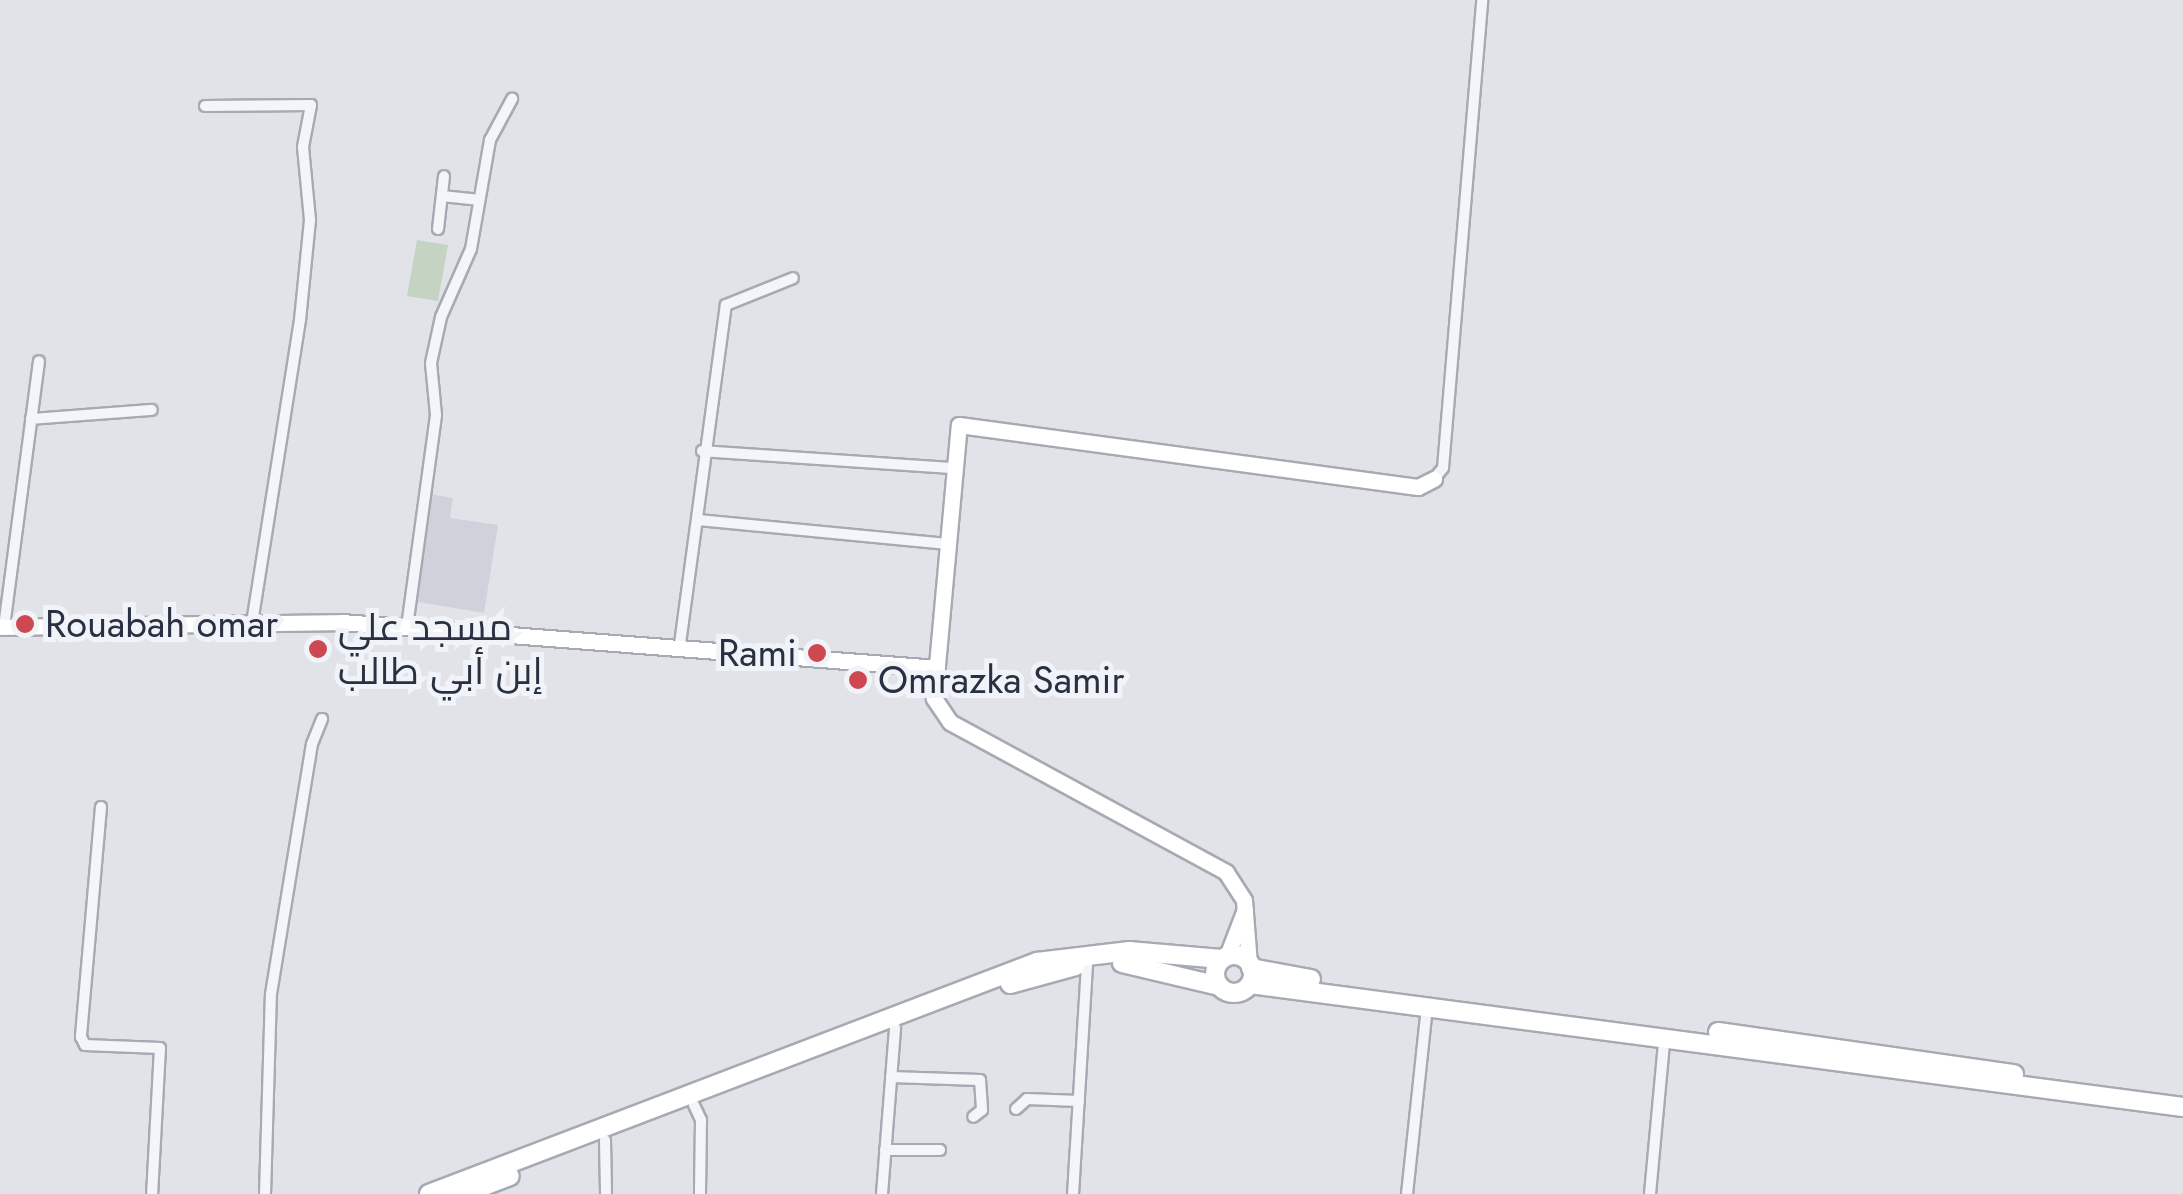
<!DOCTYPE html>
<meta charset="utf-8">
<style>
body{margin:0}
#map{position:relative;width:2183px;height:1194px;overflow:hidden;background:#e1e3e9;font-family:Jost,Cairo,sans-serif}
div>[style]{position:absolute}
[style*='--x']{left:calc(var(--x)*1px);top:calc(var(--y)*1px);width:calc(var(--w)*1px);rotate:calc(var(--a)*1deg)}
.built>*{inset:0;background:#cfd2db}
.green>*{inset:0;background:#c5d3c2}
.roads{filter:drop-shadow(2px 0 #a6aab3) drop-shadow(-2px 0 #a6aab3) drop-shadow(0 2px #a6aab3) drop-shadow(0 -2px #a6aab3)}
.minor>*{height:10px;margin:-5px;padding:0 5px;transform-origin:5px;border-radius:5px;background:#f4f5f8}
.secondary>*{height:15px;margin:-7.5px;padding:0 7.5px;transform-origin:7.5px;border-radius:7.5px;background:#fff}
.trunk>*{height:18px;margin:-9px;padding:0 9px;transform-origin:9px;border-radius:9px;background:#fff}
.trunk>.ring{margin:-9px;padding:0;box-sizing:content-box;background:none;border:18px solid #fff;border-radius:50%}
.dots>*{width:28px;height:28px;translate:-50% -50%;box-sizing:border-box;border:5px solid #f0f3f7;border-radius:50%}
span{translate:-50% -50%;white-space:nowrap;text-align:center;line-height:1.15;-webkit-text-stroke:10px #f0f3f7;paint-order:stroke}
.poi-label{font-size:38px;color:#293041}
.left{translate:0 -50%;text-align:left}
.right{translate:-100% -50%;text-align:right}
</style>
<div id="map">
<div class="built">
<div style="clip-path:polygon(429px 494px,453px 498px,450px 518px,498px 525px,484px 613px,418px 602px)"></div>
</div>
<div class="green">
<div style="clip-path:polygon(417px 240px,448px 245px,438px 301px,407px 296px)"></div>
</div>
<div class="roads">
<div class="minor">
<div style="--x:205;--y:106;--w:106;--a:-0.5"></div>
<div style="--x:311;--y:105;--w:43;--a:100.8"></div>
<div style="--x:303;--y:147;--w:73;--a:84.5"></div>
<div style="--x:310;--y:220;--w:100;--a:95.7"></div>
<div style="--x:300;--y:320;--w:307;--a:99"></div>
<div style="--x:442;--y:196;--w:36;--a:6"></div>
<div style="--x:438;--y:229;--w:53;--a:-83.5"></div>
<div style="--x:31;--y:419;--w:121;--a:-4.3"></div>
<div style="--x:702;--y:451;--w:252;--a:3.9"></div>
<div style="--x:1434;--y:479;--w:14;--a:-51"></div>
<div style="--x:1443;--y:468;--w:470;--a:-85.2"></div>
<div style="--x:698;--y:520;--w:251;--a:5.5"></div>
<div style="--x:4;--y:627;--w:268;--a:-82.5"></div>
<div style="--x:407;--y:627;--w:214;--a:-82.2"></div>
<div style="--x:436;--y:415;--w:52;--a:-95.5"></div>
<div style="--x:431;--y:363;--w:47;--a:-77.7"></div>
<div style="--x:441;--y:317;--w:74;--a:-66.2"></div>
<div style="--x:471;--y:249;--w:111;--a:-80.1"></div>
<div style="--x:490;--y:140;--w:47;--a:-61.8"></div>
<div style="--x:680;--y:644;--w:342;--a:-82.3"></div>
<div style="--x:726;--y:305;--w:72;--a:-21.9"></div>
<div style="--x:101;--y:807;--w:231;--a:95"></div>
<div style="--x:81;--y:1037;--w:9;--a:63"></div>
<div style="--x:85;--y:1045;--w:75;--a:2.3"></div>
<div style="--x:160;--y:1048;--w:146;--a:93.1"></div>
<div style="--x:891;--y:1077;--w:89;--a:1.9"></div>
<div style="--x:980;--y:1080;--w:30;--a:86"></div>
<div style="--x:982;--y:1110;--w:11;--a:142"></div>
<div style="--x:694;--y:1105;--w:17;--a:65"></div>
<div style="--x:701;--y:1120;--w:74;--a:90.8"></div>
<div style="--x:1016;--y:1109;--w:15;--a:-42"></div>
<div style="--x:1027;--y:1099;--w:52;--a:2.2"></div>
<div style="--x:605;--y:1140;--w:54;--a:88.9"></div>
<div style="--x:885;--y:1150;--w:55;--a:0"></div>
<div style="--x:265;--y:1194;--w:200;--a:-88.3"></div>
<div style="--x:271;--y:994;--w:253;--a:-80.7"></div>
<div style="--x:312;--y:744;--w:27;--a:-68"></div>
<div style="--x:882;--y:1194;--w:167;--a:-85.5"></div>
<div style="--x:1073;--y:1194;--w:230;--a:-86.5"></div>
<div style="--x:1407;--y:1194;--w:187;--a:-83.9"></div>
<div style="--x:1650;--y:1194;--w:152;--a:-84.7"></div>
</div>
<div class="secondary">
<div style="--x:0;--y:627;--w:342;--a:-0.8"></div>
<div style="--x:342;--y:622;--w:597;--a:4.42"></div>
<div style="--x:1227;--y:956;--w:50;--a:-69"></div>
<div style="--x:1249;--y:964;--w:64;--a:-94.5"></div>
<div style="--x:1244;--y:900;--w:33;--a:-123"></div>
<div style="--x:1226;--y:872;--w:314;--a:-151.5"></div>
<div style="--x:950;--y:722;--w:29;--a:-124"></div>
<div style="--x:934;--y:698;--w:274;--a:-84.8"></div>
<div style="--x:959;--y:425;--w:463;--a:7.7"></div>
<div style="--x:1418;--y:487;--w:18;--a:-27"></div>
</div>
<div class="trunk">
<div class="ring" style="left:1215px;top:955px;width:20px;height:20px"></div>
<div style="--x:1122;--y:963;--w:100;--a:13.3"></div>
<div style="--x:1251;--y:968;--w:61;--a:10.4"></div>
<div style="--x:1010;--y:984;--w:68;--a:-15.3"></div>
<div style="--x:1250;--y:984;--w:941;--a:7.51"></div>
<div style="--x:1718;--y:1032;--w:299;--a:8.1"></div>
<div style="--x:429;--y:1194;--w:651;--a:-20.89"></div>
<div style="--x:1037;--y:962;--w:93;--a:-6.8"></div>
<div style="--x:1129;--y:951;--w:93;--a:4.9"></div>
<div style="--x:463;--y:1194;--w:50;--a:-21"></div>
</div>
</div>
<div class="dots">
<div style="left:25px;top:624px;background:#cd4851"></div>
<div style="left:318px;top:649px;background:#cd4851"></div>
<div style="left:817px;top:653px;background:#cd4851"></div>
<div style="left:858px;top:680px;background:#cd4851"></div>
</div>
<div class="poi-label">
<span class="left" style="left:45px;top:624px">Rouabah omar</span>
<span class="left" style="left:338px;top:649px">مسجد علي<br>إبن أبي طالب</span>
<span class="right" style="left:797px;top:653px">Rami</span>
<span class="left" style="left:878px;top:680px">Omrazka Samir</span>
</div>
</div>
